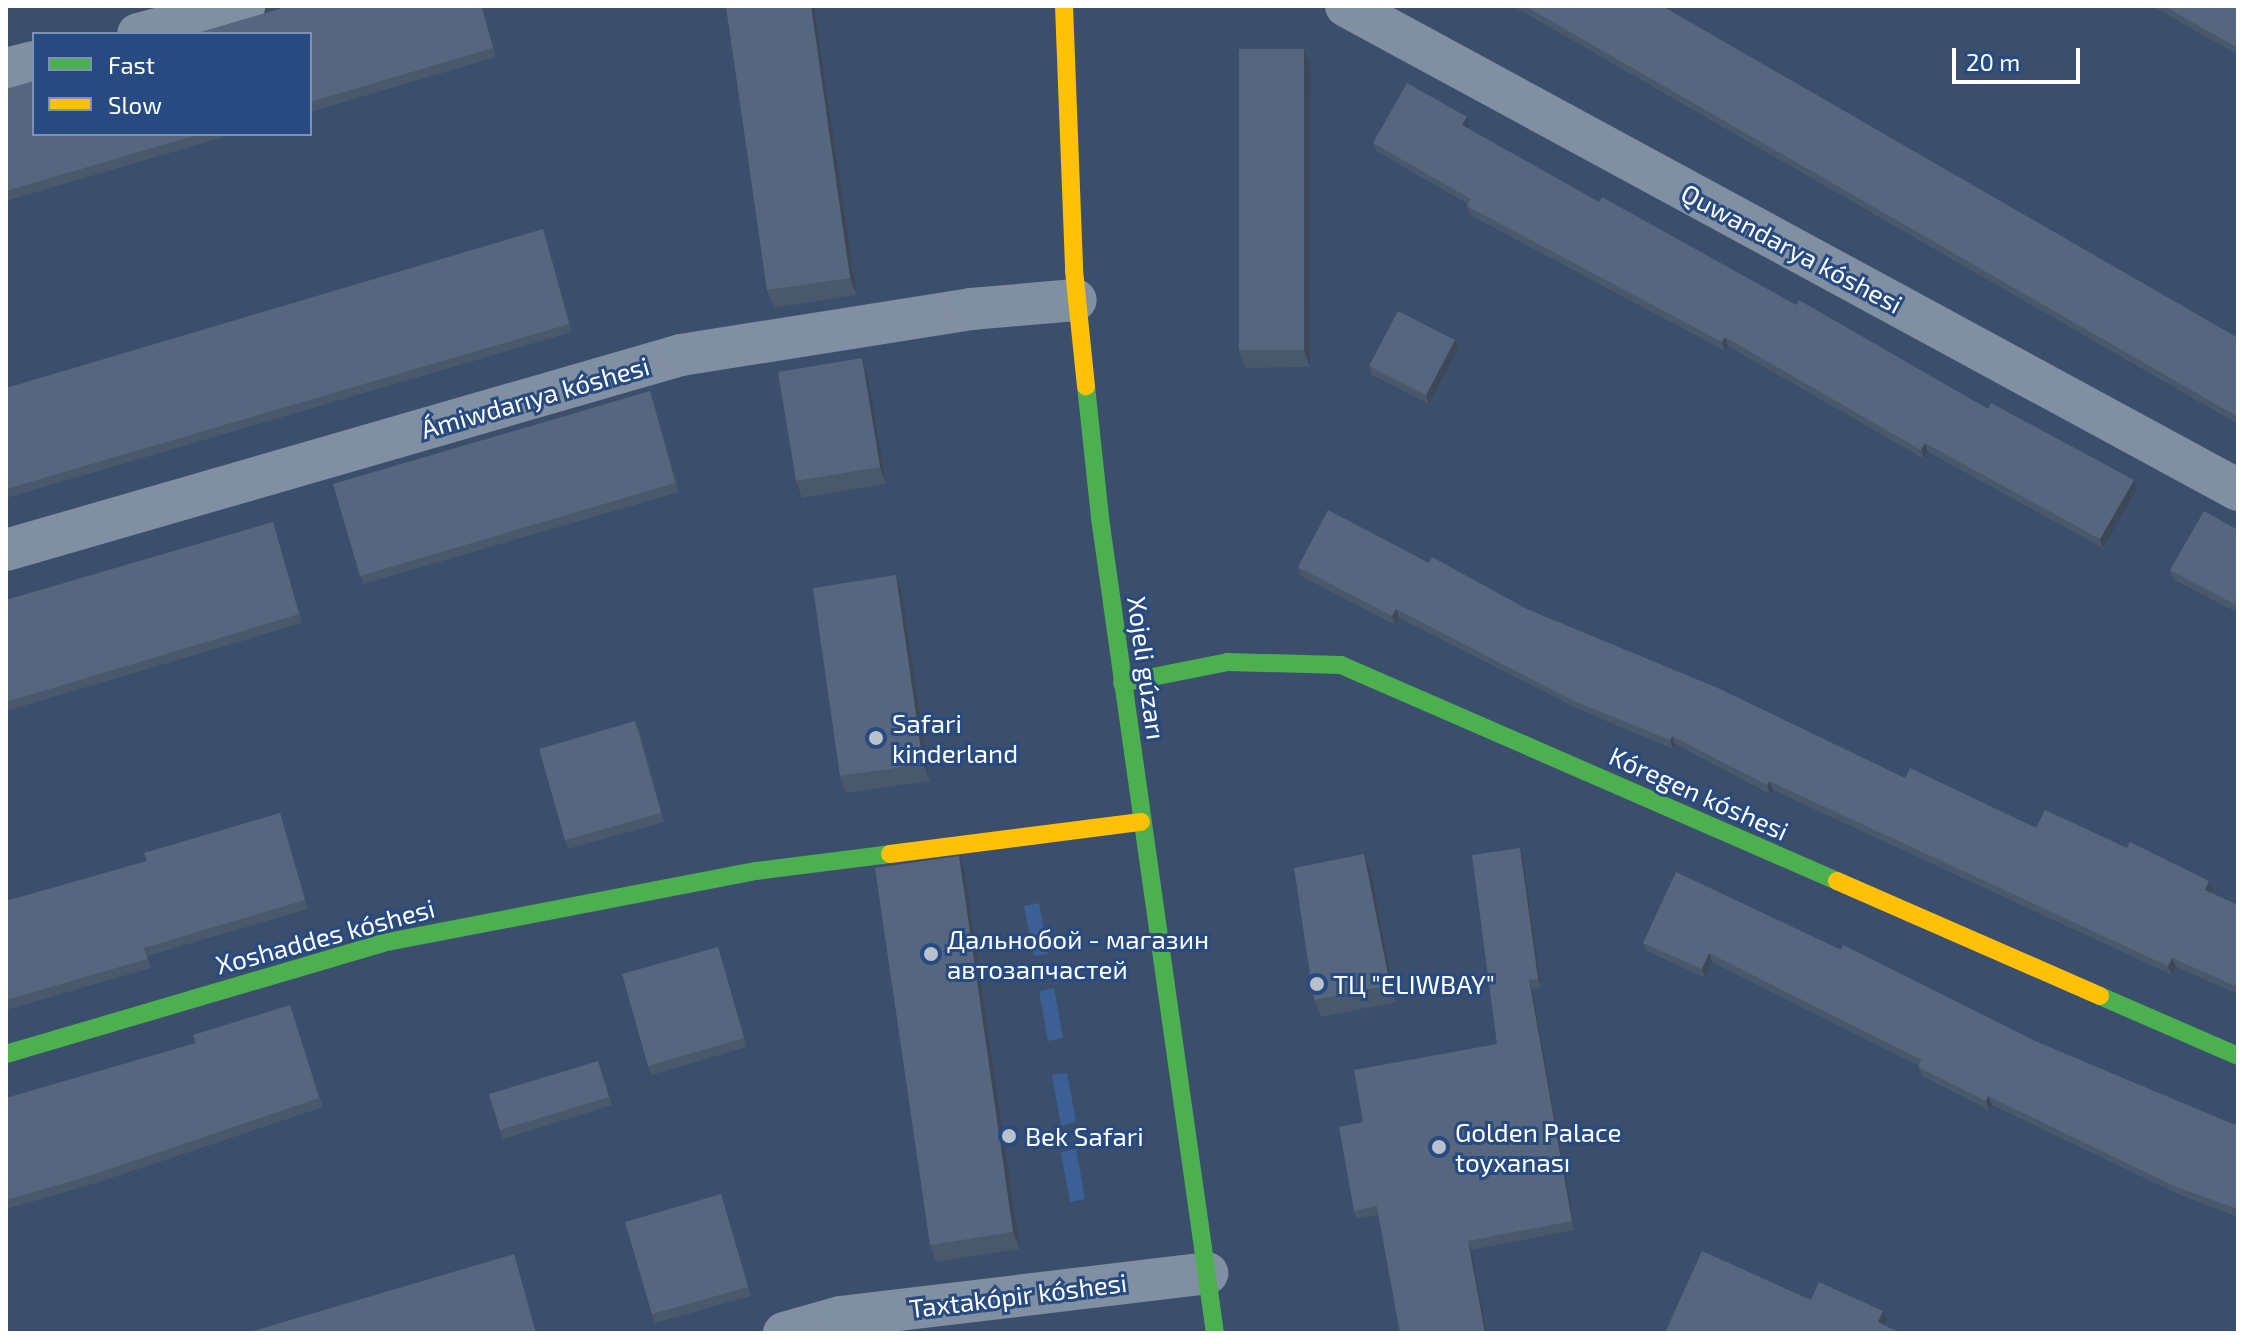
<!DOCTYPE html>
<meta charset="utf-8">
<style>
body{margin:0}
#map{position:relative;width:2244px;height:1339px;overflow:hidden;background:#3b4e6c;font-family:"Exo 2",sans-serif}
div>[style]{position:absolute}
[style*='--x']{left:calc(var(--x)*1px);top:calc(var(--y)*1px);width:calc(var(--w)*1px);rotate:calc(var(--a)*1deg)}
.green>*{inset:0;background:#3c6096}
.street>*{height:42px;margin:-21px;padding:0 21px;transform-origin:21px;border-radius:21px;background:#818fa2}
.fast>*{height:18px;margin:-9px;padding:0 9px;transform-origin:9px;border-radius:9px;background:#4caf50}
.slow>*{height:18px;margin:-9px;padding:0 9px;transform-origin:9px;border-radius:9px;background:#ffc107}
.wall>*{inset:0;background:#4a586c}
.shaded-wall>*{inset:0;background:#3c4758}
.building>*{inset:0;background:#56667e}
.dots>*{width:22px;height:22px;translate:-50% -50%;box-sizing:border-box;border:4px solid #274a80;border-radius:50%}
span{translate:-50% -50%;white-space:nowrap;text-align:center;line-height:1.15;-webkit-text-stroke:6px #274a80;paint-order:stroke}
.street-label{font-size:26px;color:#fff}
.poi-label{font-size:26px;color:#fff}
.left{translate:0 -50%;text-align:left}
.frame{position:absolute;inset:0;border:8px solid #fff;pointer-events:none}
.legend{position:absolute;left:32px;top:32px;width:280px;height:104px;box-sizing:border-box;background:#274a80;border:2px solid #7d92b3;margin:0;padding:10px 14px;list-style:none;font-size:24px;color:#fff}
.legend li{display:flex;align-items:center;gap:16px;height:40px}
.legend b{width:40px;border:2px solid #7d92b3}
.scale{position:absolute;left:1952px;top:48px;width:128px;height:36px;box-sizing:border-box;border:4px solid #fff;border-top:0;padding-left:10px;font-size:24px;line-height:28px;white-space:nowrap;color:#fff;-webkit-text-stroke:6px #274a80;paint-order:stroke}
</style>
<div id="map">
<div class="green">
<div style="clip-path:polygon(1039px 903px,1048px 954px,1034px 956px,1024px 906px)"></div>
<div style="clip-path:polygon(1054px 988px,1063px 1038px,1048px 1041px,1039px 991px)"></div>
<div style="clip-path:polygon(1067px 1073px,1076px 1122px,1061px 1126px,1052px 1075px)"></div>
<div style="clip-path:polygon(1076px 1149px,1085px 1199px,1070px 1202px,1061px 1152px)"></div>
</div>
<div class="street">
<div style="--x:1346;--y:6;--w:1015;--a:28.48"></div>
<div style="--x:138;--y:34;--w:110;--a:-14.8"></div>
<div style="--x:6;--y:69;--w:29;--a:-14"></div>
<div style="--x:6;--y:550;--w:703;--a:-16.11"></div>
<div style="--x:681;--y:355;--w:294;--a:-9"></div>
<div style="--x:971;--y:309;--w:105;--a:-4.9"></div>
<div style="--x:784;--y:1333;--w:58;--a:-15.9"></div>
<div style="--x:840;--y:1317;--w:370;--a:-6.8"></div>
</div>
<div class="fast">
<div style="--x:1086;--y:386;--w:133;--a:83.9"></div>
<div style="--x:1100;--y:518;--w:823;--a:81.97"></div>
<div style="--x:1122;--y:683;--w:108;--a:-11.2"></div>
<div style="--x:1228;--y:662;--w:113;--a:1.5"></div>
<div style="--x:1341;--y:665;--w:541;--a:23.53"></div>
<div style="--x:2100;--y:996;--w:150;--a:23.5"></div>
<div style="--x:6;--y:1054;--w:392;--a:-16.4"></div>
<div style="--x:382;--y:943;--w:381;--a:-10.9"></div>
<div style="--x:756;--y:871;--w:135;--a:-7.2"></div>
</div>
<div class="slow">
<div style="--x:1064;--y:6;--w:264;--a:87.8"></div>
<div style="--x:1074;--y:270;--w:117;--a:84.1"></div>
<div style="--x:890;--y:854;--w:253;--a:-7.3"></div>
<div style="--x:1837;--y:881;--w:287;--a:23.6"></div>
</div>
<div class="wall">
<div style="clip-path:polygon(289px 6px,482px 6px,496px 57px,310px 112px,310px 34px)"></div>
<div style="clip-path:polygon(726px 6px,814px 6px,857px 295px,774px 308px,767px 290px)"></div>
<div style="clip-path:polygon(1513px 6px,1662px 6px,2238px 338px,2238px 424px)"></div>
<div style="clip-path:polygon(2152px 6px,2238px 6px,2238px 55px)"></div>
<div style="clip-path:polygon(1304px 49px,1311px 66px,1310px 367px,1245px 368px,1239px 350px)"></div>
<div style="clip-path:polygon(6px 89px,34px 134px,234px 134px,6px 201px)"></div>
<div style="clip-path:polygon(1470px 126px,1468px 129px,1599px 202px,1796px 305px,2137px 489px,2103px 548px,1928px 452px,1924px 459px,1728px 346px,1725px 351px,1470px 215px,1467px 206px,1468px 204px,1376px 151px,1373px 143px)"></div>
<div style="clip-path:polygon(546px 238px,572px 332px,6px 498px,6px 388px)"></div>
<div style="clip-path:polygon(1458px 349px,1429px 404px,1372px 375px,1369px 366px)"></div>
<div style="clip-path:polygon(868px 375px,886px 484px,802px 498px,796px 481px)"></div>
<div style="clip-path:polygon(653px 400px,679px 492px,363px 584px,360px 576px)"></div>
<div style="clip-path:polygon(273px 522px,302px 623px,6px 711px,6px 600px)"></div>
<div style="clip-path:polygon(2238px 530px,2238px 613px,2173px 579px,2170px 570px)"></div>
<div style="clip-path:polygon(1429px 563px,1527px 609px,1905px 778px,2036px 828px,2213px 889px,2211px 893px,2238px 905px,2238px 994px,2176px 967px,2172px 975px,1773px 790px,1770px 794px,1675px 744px,1673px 749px,1578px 709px,1399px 618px,1395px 625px,1301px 576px,1298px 567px)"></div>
<div style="clip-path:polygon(896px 575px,902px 593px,930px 781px,846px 793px,840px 776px)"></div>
<div style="clip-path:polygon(639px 729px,664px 822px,568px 849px,565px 840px)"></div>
<div style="clip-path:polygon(280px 813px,308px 909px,147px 956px,151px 968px,6px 1010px,6px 901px,147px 861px)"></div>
<div style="clip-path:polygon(1523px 857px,1541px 987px,1532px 989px,1575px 1230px,1471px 1250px,1487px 1333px,1400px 1333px,1378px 1215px,1357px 1219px,1354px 1211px,1363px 1122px,1497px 1044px)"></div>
<div style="clip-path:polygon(1371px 871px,1396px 1002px,1321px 1017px,1314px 1000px)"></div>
<div style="clip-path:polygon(1676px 872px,2035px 1041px,2235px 1125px,2238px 1118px,2238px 1217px,2180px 1195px,1992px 1105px,1989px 1110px,1922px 1076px,1919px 1066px,1712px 962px,1705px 978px,1647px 951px,1643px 943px)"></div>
<div style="clip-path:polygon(965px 873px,1020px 1249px,936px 1262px,930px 1245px)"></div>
<div style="clip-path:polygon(718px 947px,747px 1047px,651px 1075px,648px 1066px)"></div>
<div style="clip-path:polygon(290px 1005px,323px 1107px,96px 1183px,6px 1209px,6px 1098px,196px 1043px)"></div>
<div style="clip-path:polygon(598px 1061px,612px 1105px,503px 1139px,500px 1130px)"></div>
<div style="clip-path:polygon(721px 1194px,751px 1296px,655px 1323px,652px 1314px)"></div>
</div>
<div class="shaded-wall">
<div style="clip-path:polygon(811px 6px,814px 6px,857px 295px,850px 278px)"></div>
<div style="clip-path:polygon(1304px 49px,1311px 66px,1310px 367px,1304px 350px)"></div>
<div style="clip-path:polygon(1467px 117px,1470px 126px,1465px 134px,1462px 125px)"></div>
<div style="clip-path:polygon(1725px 337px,1728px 346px,1725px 351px,1722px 342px)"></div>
<div style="clip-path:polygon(1455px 340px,1458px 349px,1429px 404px,1426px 395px)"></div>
<div style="clip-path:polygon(862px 358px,868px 375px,886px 484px,880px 467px)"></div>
<div style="clip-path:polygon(1925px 443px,1928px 452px,1924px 459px,1921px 450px)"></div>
<div style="clip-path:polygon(2134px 480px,2137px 489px,2103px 548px,2100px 539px)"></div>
<div style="clip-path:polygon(896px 575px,902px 593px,930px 781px,923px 764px)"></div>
<div style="clip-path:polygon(1396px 609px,1399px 618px,1395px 625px,1392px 616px)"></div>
<div style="clip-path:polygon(1672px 736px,1675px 744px,1673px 749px,1670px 740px)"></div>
<div style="clip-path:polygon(1769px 781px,1773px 790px,1770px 794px,1767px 785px)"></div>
<div style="clip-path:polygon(1520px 848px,1523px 857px,1541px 987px,1538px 979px)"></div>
<div style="clip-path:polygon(1364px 854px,1371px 871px,1396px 1002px,1390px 985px)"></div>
<div style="clip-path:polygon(959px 856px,965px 873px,1020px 1249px,1013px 1232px)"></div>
<div style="clip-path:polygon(2209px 881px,2213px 889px,2208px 899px,2205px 890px)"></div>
<div style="clip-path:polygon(1709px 953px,1712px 962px,1705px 978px,1702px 969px)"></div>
<div style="clip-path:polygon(2172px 958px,2176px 967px,2172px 975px,2168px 966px)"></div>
<div style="clip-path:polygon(1529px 980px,1532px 989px,1575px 1230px,1572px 1221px)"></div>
<div style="clip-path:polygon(1988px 1096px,1992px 1105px,1989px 1110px,1986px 1101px)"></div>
<div style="clip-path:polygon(1468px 1241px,1471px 1250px,1487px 1333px,1485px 1333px)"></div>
<div style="clip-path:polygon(1883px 1311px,1887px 1320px,1881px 1331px,1878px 1322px)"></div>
</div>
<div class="building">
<div style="clip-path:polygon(289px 6px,481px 6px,493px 48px,310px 102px,310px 34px,194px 34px)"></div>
<div style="clip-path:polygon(726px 6px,811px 6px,850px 278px,767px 290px)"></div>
<div style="clip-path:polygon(1525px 6px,1662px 6px,2238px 338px,2238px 417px)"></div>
<div style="clip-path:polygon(2164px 6px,2238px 6px,2238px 48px)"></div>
<div style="clip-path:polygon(1239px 49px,1304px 49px,1304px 350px,1239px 350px)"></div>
<div style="clip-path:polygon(34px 81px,34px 134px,200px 134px,6px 191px,6px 89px)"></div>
<div style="clip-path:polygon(1407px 83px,1467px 117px,1462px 125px,1599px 202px,1602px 197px,1796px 305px,1799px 300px,1988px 409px,1991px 403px,2134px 480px,2100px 539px,1925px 443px,1921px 450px,1725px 337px,1722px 342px,1467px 206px,1471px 199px,1373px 143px)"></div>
<div style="clip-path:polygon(543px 229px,569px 324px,6px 489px,6px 388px)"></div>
<div style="clip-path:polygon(1398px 311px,1455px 340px,1426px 395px,1369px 366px)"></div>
<div style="clip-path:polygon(862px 358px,880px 467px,796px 481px,778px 372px)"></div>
<div style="clip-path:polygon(650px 391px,675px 483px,360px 576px,333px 484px)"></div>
<div style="clip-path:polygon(1328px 510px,1429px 563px,1432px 557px,1527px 609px,1720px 689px,1905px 778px,1910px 768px,2036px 828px,2045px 810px,2127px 848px,2130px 842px,2209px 881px,2205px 890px,2238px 905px,2238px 987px,2172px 958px,2168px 966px,1769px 781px,1767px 785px,1672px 736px,1670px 740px,1574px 701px,1396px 609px,1392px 616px,1298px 567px)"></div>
<div style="clip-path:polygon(2204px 511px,2238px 530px,2238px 606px,2170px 570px)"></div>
<div style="clip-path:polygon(273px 522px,299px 614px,6px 702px,6px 600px)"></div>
<div style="clip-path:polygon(896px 575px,923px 764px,840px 776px,813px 588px)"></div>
<div style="clip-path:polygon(635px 721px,661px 813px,565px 840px,539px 749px)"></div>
<div style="clip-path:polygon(280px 813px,305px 900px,144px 948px,147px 959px,6px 1000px,6px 901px,147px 861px,144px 853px)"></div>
<div style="clip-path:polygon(1520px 848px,1538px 979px,1529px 980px,1572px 1221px,1468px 1241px,1485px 1333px,1400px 1333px,1377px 1206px,1354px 1211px,1339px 1127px,1363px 1122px,1354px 1070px,1497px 1044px,1472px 855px)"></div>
<div style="clip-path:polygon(1364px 854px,1390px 985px,1314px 1000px,1294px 868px)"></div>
<div style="clip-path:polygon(959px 856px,1013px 1232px,930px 1245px,875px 868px)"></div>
<div style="clip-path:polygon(1676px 872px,1841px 950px,1843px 945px,2035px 1041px,2235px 1125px,2238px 1118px,2238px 1209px,2176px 1187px,1988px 1096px,1986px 1101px,1918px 1067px,1922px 1060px,1709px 953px,1702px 969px,1643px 943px)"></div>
<div style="clip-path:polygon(718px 947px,744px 1038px,648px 1066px,622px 974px)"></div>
<div style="clip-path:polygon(290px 1005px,319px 1098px,92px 1175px,6px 1200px,6px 1098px,196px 1043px,193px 1035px)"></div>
<div style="clip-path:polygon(598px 1061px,609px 1097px,500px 1130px,489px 1094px)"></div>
<div style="clip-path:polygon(721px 1194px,748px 1287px,652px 1314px,625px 1222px)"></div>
<div style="clip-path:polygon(1702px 1251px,1811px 1300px,1819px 1282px,1883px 1311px,1878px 1322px,1900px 1333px,1665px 1333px)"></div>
<div style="clip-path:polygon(514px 1254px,536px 1333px,246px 1333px)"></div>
</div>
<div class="dots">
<div style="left:876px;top:738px;background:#bac1cc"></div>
<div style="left:931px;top:954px;background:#bac1cc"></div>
<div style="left:1317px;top:984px;background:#bac1cc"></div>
<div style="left:1009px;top:1136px;background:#bac1cc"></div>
<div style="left:1439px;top:1147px;background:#bac1cc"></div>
</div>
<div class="street-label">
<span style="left:1792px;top:248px;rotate:28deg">Quwandarya kóshesi</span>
<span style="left:535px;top:397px;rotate:-16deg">Ámiwdarıya kóshesi</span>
<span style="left:1147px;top:668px;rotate:82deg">Xojeli gúzarı</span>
<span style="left:1699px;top:793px;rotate:24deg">Kóregen kóshesi</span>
<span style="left:325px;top:936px;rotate:-15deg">Xoshaddes kóshesi</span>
<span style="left:1018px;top:1295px;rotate:-7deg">Taxtakópir kóshesi</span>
</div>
<div class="poi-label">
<span class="left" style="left:892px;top:738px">Safari<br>kinderland</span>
<span class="left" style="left:947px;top:954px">Дальнобой - магазин<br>автозапчастей</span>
<span class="left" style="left:1333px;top:984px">ТЦ "ELIWBAY"</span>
<span class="left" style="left:1455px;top:1147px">Golden Palace<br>toyxanası</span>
<span class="left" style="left:1025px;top:1136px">Bek Safari</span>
</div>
<div class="frame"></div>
<ul class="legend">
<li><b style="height:10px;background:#4caf50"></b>Fast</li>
<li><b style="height:10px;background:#ffc107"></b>Slow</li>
</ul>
<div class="scale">20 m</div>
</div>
